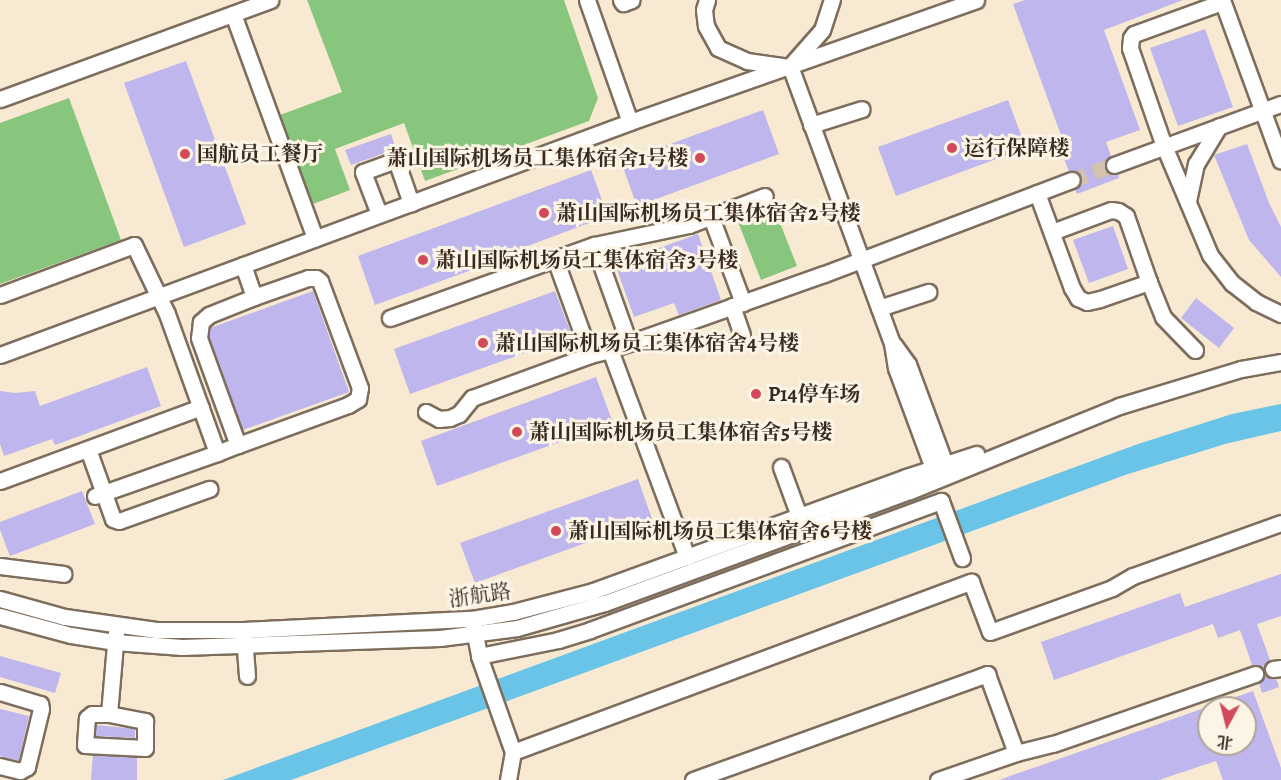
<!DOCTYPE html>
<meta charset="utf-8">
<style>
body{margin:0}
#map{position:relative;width:1281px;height:780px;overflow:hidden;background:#f8e9d2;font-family:Alegreya,"Noto Serif SC",serif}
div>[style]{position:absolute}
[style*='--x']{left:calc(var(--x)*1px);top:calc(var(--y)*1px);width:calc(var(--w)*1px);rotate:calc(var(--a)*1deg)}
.green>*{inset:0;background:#88c67d}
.water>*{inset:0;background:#6ac4e7}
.building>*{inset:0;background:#beb6ec}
.minor-tunnel>*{height:15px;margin-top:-7.5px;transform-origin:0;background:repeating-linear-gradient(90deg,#d2c3ae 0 15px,transparent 0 23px)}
.roads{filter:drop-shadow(2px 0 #7d6d5d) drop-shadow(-2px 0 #7d6d5d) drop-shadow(0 2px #7d6d5d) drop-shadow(0 -2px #7d6d5d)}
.minor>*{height:15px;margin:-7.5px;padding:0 7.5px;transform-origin:7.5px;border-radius:7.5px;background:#fff}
.dots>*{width:16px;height:16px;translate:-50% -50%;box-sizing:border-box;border:3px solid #fcf5e5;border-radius:50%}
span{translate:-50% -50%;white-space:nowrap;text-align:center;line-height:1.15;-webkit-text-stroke:6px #fcf5e5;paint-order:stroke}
.poi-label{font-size:21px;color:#3b2a1e;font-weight:700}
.left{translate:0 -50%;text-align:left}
.right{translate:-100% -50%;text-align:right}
.street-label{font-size:21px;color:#3b2a1e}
.north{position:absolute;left:1197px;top:696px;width:60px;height:60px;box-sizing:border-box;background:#fcf5e5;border:2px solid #afa495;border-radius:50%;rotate:187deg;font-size:16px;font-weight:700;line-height:24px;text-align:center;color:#3b2a1e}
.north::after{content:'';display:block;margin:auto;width:21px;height:27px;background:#d1495b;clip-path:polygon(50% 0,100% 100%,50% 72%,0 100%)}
</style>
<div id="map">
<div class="green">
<div style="clip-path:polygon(307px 0,564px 0,598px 98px,589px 121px,425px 181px,404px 123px,335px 149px,350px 190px,313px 204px,280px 115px,342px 92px)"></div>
<div style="clip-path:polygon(69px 98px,121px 240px,0 284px,0 123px)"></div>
<div style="clip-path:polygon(774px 208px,797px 266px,761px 280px,738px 222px)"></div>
</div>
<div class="water">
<div style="clip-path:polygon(1281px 404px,1281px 431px,1225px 444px,1128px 474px,291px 780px,223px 780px,1138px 444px,1232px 414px)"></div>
</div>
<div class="building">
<div style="clip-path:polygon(1025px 0,1183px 0,1104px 30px,1140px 130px,1106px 142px,1111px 156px,1105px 163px,1105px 169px,1112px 174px,1118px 174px,1119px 178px,1077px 194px,1075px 189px,1080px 186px,1081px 177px,1078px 172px,1069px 171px,1064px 159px,1069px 157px,1013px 4px)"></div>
<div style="clip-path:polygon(1205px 29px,1233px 107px,1178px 126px,1150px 48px)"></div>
<div style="clip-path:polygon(186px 61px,246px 224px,184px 247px,124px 83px)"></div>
<div style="clip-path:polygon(1008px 100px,1026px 148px,896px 196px,878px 147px)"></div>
<div style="clip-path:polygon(763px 110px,779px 154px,637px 206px,621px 162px)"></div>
<div style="clip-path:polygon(391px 134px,396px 149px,351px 165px,345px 150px)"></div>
<div style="clip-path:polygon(1247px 144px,1269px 203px,1281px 227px,1281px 277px,1249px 240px,1214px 155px)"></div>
<div style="clip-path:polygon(591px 170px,608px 216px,487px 261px,488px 264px,375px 305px,358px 256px)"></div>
<div style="clip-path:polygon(1113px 226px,1128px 269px,1089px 283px,1073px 240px)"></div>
<div style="clip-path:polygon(698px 234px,721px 300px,679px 315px,674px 303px,634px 317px,615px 264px)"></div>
<div style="clip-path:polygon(313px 291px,349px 392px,243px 430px,209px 337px,210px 328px)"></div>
<div style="clip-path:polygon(555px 291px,572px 336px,410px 394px,394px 349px)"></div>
<div style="clip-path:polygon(1196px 298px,1234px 328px,1219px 348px,1181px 318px)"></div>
<div style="clip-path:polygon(147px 367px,161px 406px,55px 445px,52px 439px,4px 456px,0 444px,0 391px,15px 393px,35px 391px,40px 406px)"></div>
<div style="clip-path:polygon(596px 377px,613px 423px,437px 486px,421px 441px)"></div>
<div style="clip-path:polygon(638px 479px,652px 519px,475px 583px,460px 543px)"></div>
<div style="clip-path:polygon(82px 491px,95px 524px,10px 556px,0 530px,0 522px)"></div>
<div style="clip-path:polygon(1281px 574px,1281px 616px,1257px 624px,1270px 660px,1263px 669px,1257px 665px,1252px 665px,1240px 630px,1218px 638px,1213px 624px,1054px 680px,1041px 642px,1180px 593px,1185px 607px)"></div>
<div style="clip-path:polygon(0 656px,61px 673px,55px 693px,0 677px)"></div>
<div style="clip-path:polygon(1264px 673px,1269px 678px,1276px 678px,1279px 687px,1262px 693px,1259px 683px)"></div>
<div style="clip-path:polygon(evenodd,1253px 691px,1281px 768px,1281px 780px,1223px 780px,1216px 761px,1159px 780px,999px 780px,1253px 691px,1209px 708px,1245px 708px,1245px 744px,1209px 744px,1209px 708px)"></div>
<div style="clip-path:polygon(0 709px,29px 716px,19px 761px,0 756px)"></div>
<div style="clip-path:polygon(96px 725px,135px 729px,135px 738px,95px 736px)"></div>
<div style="clip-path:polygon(93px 755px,137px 757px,137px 780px,91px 780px)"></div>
</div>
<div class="minor-tunnel">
<div style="--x:1072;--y:180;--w:45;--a:-19.7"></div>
</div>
<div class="roads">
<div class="minor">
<div style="--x:587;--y:0;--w:129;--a:70.6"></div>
<div style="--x:621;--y:0;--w:4;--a:56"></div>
<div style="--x:623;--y:3;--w:9;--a:-18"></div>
<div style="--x:707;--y:0;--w:10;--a:107"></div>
<div style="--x:704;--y:10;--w:16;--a:83"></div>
<div style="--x:706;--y:26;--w:25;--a:61"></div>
<div style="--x:718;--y:48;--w:32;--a:24"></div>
<div style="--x:747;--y:61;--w:37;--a:8"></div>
<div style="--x:1222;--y:0;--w:171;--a:69.9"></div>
<div style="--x:1222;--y:2;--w:94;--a:160"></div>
<div style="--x:1134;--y:34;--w:5;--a:127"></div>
<div style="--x:1131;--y:38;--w:10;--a:96"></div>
<div style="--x:1130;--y:48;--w:104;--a:70.9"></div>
<div style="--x:1164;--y:146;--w:118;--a:67.1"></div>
<div style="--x:1210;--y:255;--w:36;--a:52"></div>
<div style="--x:1232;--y:283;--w:31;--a:38"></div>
<div style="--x:1256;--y:302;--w:28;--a:26"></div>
<div style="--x:233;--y:14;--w:239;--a:69.9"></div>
<div style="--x:792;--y:64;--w:45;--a:-48.6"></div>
<div style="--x:822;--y:30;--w:32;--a:-72"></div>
<div style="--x:790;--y:66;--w:295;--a:69.8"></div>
<div style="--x:892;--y:343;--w:25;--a:81"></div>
<div style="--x:896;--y:368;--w:107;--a:69.7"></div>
<div style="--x:933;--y:468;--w:8;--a:45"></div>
<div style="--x:0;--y:99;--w:288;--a:-20.1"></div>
<div style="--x:811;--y:125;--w:53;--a:-17.4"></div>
<div style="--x:1114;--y:165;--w:178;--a:-20.1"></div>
<div style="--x:1037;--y:193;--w:101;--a:69.8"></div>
<div style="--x:1072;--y:288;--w:12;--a:59"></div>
<div style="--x:1078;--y:298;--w:10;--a:24"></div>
<div style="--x:1087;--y:302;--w:13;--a:-13"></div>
<div style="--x:1100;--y:299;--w:52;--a:-19.1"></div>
<div style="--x:1149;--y:282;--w:70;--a:-109.2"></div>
<div style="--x:1126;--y:216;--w:9;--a:-148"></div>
<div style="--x:1118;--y:211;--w:7;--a:-172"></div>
<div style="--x:1111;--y:210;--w:63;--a:159.6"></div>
<div style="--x:1188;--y:201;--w:38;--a:-78"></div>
<div style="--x:1196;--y:164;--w:44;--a:-58.8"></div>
<div style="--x:379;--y:214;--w:45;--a:-110.9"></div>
<div style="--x:363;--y:172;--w:35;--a:-20"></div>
<div style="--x:396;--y:160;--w:46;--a:70.8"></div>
<div style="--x:711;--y:217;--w:92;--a:69.6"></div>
<div style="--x:594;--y:245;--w:104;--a:70.3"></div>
<div style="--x:629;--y:343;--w:9;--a:162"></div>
<div style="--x:555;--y:259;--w:102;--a:70"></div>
<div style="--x:590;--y:355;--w:21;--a:-14"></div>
<div style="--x:610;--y:350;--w:221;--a:69.6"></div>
<div style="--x:243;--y:265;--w:34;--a:71"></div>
<div style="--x:1149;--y:282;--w:38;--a:68"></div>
<div style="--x:1163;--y:317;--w:46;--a:45.9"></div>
<div style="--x:0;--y:295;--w:143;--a:-20.5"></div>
<div style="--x:134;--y:245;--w:76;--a:64.4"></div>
<div style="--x:167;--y:314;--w:148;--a:70.2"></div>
<div style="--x:732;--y:306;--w:31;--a:71"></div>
<div style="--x:879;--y:308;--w:52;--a:-18.1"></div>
<div style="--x:390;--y:318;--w:217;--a:-19.7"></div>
<div style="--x:594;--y:245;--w:97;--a:-11.9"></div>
<div style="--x:689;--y:225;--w:81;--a:-20.9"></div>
<div style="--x:629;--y:343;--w:207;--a:-19.5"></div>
<div style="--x:824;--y:274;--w:265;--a:-20.8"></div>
<div style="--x:894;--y:345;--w:24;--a:54"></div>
<div style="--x:908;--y:364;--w:107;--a:69.7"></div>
<div style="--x:945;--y:464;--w:8;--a:97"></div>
<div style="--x:0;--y:355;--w:672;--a:-20.3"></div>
<div style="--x:630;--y:122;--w:367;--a:-19.4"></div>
<div style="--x:426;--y:412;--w:15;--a:28"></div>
<div style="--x:439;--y:419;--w:11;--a:-5"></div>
<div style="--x:450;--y:418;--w:10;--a:-24"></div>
<div style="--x:459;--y:414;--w:21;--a:-51"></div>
<div style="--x:472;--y:398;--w:126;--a:-20"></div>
<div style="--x:88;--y:449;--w:74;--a:70.3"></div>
<div style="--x:113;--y:519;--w:6;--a:18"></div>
<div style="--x:119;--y:521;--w:96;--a:-19.6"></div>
<div style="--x:781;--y:467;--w:52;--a:69.8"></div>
<div style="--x:0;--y:481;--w:214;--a:-20.2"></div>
<div style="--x:95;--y:496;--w:129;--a:-19.4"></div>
<div style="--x:217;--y:453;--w:22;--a:-21"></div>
<div style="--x:238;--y:445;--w:117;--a:-20"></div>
<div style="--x:348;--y:405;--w:12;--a:-31"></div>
<div style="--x:358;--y:399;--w:11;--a:-80"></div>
<div style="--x:360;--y:388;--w:114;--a:-110.5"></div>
<div style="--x:320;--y:281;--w:5;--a:-143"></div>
<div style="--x:316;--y:278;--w:8;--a:180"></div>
<div style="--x:308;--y:278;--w:57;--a:160.6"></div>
<div style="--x:254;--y:297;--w:48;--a:158.2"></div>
<div style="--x:209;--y:315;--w:11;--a:139"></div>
<div style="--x:201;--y:322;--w:16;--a:97"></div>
<div style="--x:199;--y:338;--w:114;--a:70"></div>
<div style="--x:0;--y:566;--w:64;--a:7.1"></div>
<div style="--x:0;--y:599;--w:67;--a:15.5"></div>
<div style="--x:65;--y:617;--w:92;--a:8.1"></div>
<div style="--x:156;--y:630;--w:87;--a:0"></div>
<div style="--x:243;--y:630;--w:229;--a:-2.8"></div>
<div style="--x:472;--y:619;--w:42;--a:-9.7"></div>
<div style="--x:513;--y:612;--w:83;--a:-14.7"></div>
<div style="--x:593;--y:591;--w:333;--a:-20"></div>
<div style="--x:906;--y:477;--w:74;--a:-18.2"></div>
<div style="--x:0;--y:616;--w:73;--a:15"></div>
<div style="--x:71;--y:635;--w:45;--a:9"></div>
<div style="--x:115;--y:642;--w:67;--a:4.3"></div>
<div style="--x:182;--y:647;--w:258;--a:-2"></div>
<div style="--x:440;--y:638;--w:78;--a:-7.4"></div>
<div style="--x:517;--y:628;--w:91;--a:-15.9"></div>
<div style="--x:605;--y:603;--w:325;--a:-20.2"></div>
<div style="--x:910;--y:491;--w:226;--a:-22.1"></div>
<div style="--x:1119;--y:406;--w:127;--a:-16.9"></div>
<div style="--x:1241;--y:369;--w:41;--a:-9.9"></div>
<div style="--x:473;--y:624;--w:33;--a:79"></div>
<div style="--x:479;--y:656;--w:102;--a:70.5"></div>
<div style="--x:513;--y:752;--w:489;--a:-20.4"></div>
<div style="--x:971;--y:582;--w:53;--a:69.2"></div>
<div style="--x:990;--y:632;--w:130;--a:-19.8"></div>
<div style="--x:1112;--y:588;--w:24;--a:-30"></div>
<div style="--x:1133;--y:576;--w:157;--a:-19.7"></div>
<div style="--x:244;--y:636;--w:40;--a:85.7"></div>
<div style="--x:479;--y:656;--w:81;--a:-11.4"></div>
<div style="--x:558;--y:640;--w:34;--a:-17"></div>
<div style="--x:590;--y:630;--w:374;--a:-20.2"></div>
<div style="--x:941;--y:501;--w:61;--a:69.8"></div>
<div style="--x:1273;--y:669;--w:8;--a:-7"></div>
<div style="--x:0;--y:692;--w:42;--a:16.7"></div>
<div style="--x:40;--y:704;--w:5;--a:79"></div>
<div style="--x:41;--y:709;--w:60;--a:103.6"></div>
<div style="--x:27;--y:767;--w:8;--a:150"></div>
<div style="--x:20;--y:771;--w:21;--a:-166"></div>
<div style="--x:109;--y:714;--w:37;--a:11"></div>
<div style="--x:145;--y:721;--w:27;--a:90"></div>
<div style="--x:145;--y:748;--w:60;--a:-177.1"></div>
<div style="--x:85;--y:745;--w:27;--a:-86"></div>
<div style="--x:87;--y:718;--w:6;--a:-39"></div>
<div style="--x:92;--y:714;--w:17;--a:0"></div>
<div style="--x:109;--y:714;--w:82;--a:-85.1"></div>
<div style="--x:508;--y:780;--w:28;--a:-80"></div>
<div style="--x:693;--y:780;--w:313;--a:-19.8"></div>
<div style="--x:987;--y:674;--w:84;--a:69.8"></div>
<div style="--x:938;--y:780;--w:83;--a:-19.1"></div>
<div style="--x:1016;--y:753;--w:38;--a:-14"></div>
<div style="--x:1053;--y:744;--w:214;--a:-19.1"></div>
</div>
</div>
<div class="dots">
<div style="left:952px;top:148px;background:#d1495b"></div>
<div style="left:185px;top:154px;background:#d1495b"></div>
<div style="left:700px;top:158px;background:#d1495b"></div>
<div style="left:544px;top:213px;background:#d1495b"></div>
<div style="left:423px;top:260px;background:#d1495b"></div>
<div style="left:483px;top:343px;background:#d1495b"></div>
<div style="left:756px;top:394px;background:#d1495b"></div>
<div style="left:517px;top:432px;background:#d1495b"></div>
<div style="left:556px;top:531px;background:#d1495b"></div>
</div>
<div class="poi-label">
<span class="left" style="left:964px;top:148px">运行保障楼</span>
<span class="left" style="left:197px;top:154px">国航员工餐厅</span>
<span class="right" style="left:688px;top:158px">萧山国际机场员工集体宿舍1号楼</span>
<span class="left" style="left:556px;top:213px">萧山国际机场员工集体宿舍2号楼</span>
<span class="left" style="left:435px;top:260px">萧山国际机场员工集体宿舍3号楼</span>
<span class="left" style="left:495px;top:343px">萧山国际机场员工集体宿舍4号楼</span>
<span class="left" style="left:768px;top:394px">P14停车场</span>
<span class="left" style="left:529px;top:432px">萧山国际机场员工集体宿舍5号楼</span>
<span class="left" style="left:568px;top:531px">萧山国际机场员工集体宿舍6号楼</span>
</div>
<div class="street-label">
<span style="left:480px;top:595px;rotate:-8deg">浙航路</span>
</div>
<div class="north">北</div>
</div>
